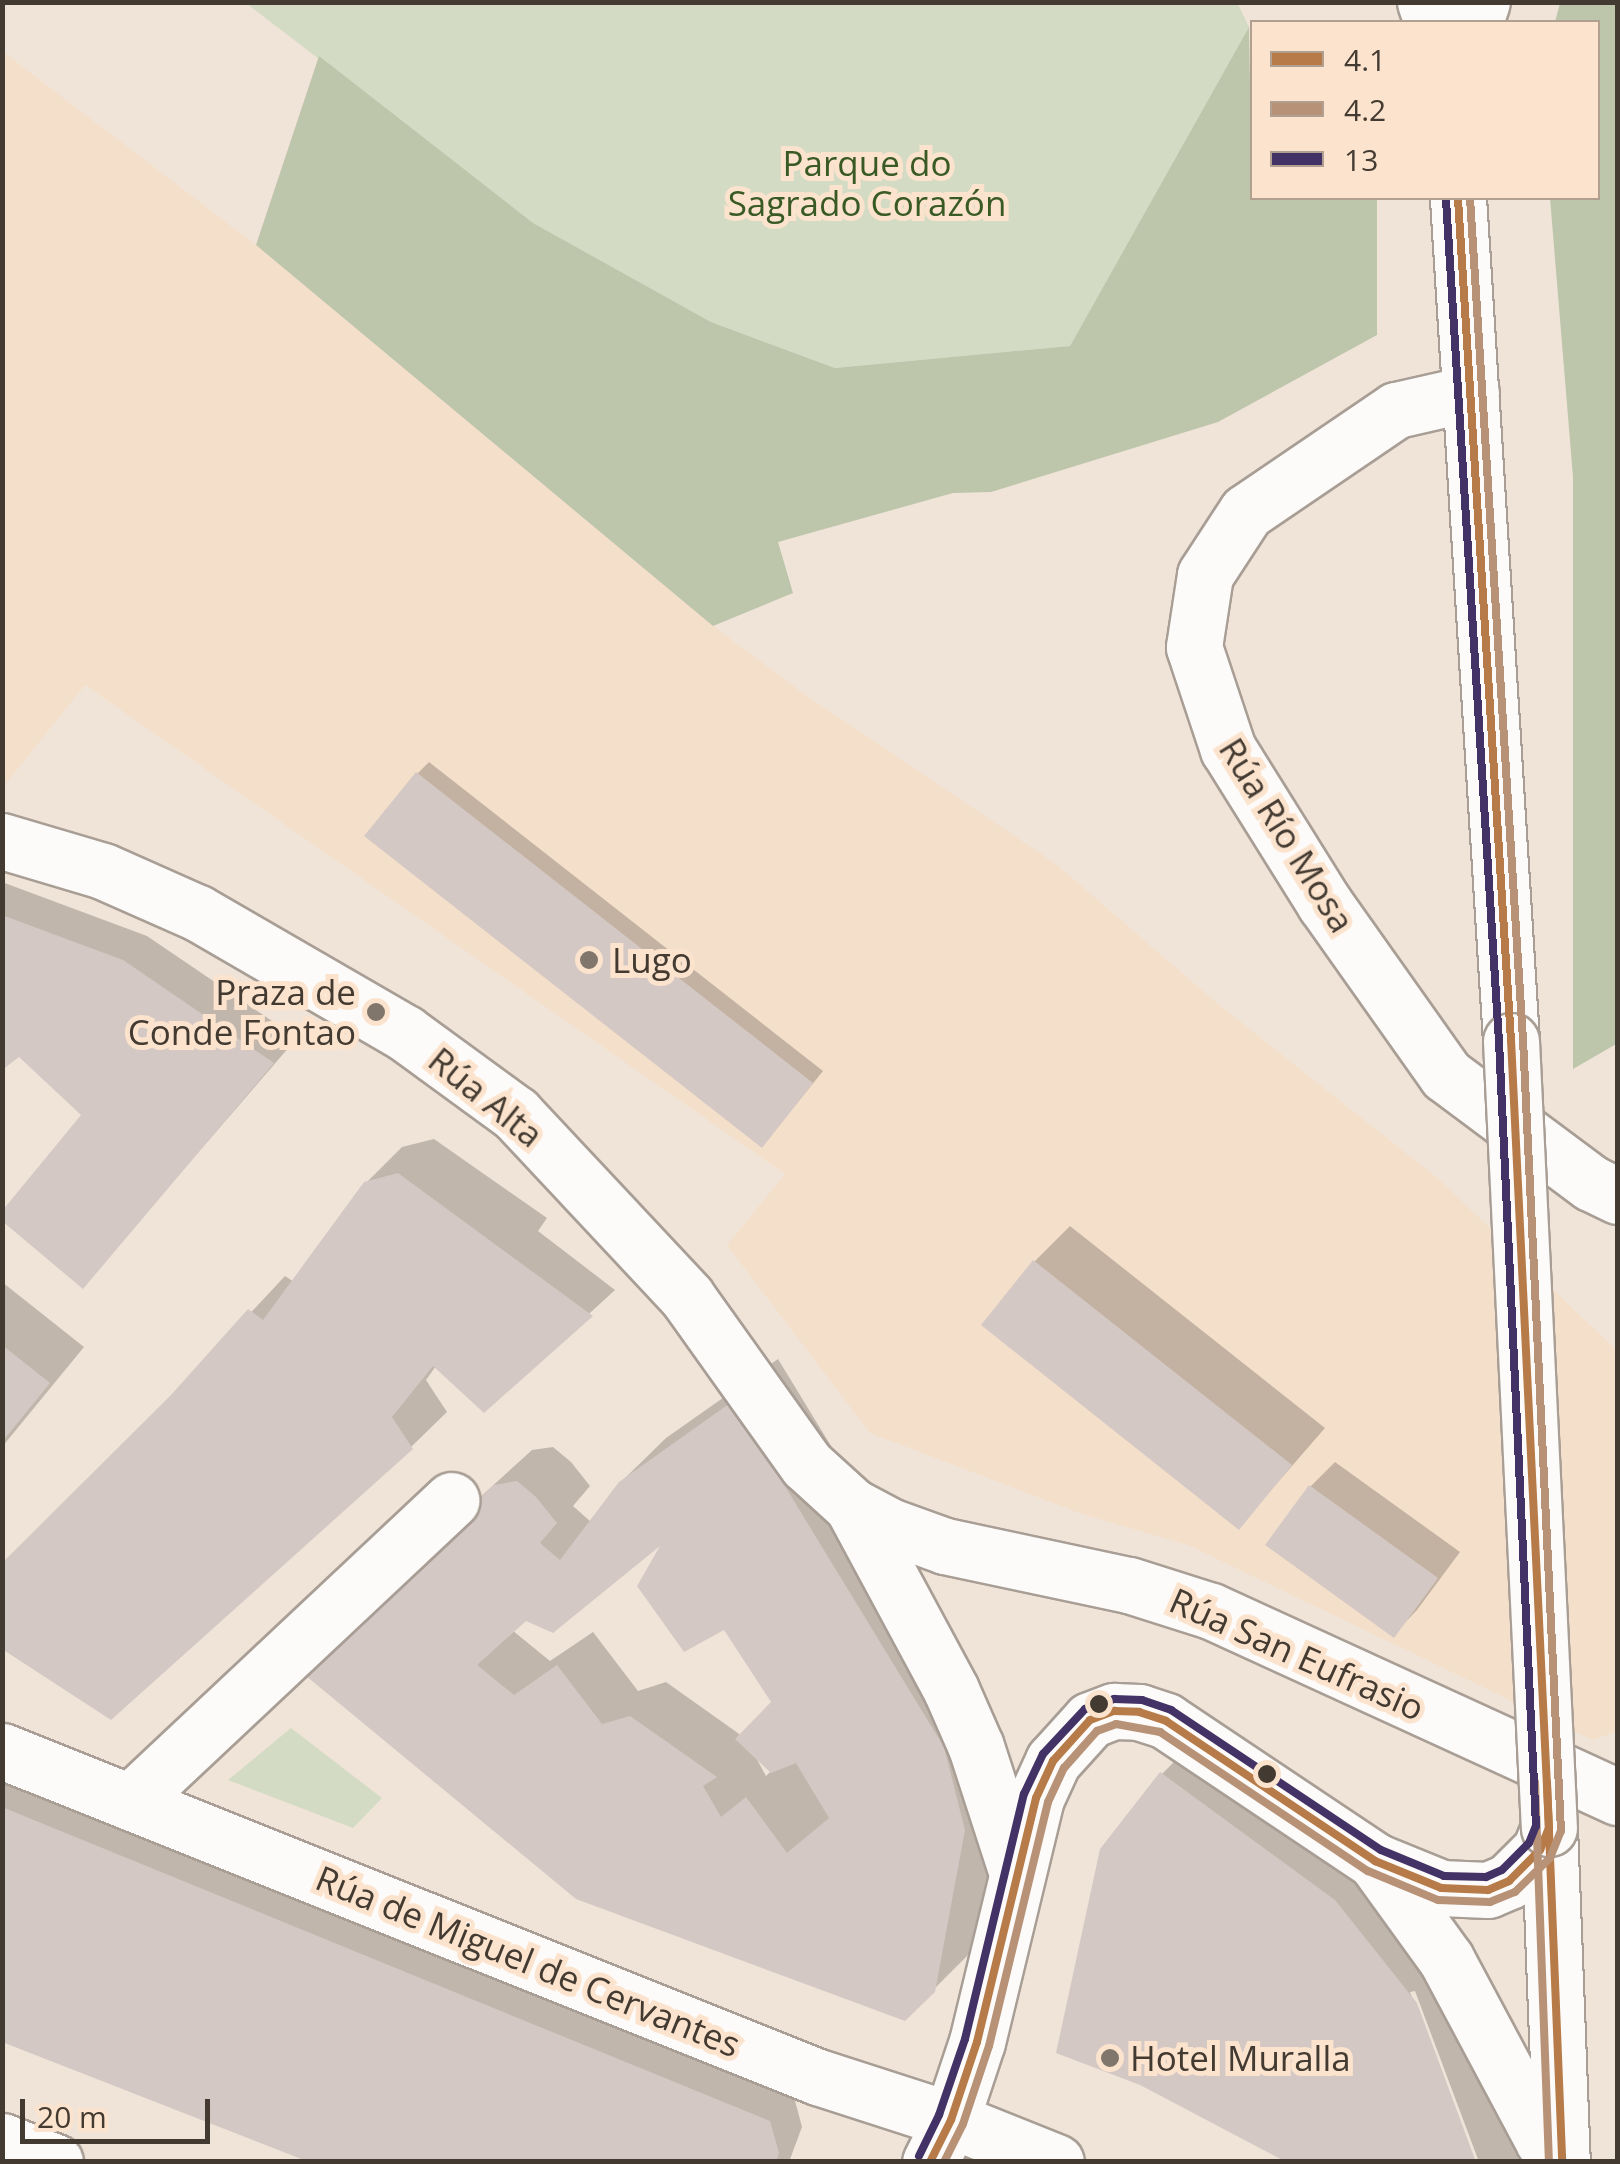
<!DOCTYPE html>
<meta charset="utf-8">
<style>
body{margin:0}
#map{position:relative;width:1620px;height:2164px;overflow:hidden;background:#f0e4d8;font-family:"Open Sans",sans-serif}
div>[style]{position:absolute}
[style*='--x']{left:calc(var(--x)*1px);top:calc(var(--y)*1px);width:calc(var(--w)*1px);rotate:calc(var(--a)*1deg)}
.built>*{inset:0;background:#f4dfca}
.green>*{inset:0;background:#d4dbc4}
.forest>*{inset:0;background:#bdc5ab}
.shadow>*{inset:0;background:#0003}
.building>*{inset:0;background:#d4c8c5}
.roads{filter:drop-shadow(2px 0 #a89e95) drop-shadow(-2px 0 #a89e95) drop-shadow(0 2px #a89e95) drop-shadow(0 -2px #a89e95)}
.minor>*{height:55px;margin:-27.5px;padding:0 27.5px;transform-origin:27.5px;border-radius:27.5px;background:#fdfbf9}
.tertiary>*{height:55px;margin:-27.5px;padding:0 27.5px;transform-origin:27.5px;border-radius:27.5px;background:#fdfbf9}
.bridges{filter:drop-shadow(2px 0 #a89e95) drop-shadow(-2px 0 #a89e95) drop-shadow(0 2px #a89e95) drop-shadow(0 -2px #a89e95)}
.tertiary-bridge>*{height:55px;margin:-27.5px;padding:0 27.5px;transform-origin:27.5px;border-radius:27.5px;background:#fdfbf9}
.bus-1>*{height:8px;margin:-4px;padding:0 4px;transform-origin:4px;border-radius:4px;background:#b67b48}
.bus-2>*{height:8px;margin:-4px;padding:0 4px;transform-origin:4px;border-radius:4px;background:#b79277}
.bus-3>*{height:8px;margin:-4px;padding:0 4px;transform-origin:4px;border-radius:4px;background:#423265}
.dots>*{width:28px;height:28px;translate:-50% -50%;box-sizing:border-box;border:5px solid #fbe3cd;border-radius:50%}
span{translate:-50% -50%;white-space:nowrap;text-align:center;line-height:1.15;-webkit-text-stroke:10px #fbe3cd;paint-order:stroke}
.park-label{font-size:35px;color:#395a25}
.street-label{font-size:35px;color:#433a31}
.poi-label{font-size:35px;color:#433a31}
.left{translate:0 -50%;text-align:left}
.right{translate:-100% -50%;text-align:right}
.frame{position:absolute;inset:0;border:5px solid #433a31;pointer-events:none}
.legend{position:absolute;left:1250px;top:20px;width:350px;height:180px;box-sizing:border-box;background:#fbe3cd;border:2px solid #b19f8f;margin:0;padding:12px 18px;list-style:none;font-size:30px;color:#433a31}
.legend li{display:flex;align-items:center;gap:20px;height:50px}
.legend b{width:50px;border:2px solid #b19f8f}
.scale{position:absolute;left:20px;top:2099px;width:190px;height:45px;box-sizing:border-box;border:5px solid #433a31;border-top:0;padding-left:12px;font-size:30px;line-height:35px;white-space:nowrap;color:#433a31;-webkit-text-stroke:8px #fbe3cd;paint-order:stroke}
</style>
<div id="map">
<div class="built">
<div style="clip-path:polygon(2px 51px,256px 245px,713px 626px,807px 696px,1056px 864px,1218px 1004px,1441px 1181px,1617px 1351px,1617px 1731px,1593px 1740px,1188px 1545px,1082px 1514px,870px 1433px,727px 1245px,785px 1174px,85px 685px,3px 787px)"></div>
</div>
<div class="green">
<div style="clip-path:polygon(1237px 2px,1249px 27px,1070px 346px,835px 368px,711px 322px,533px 223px,246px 3px)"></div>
<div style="clip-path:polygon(291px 1728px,382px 1798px,353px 1828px,228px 1780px)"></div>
</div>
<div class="forest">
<div style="clip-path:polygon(1560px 3px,1618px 3px,1618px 1043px,1573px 1069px,1573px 477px,1550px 198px,1598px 198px,1598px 22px,1555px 22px)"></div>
<div style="clip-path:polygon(1249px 27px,1252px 198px,1377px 198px,1377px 335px,1218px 422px,991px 492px,953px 493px,778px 542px,793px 593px,713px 626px,256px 245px,319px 56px,533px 223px,711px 322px,835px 368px,1070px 346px)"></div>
</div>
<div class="shadow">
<div style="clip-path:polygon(429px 762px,823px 1071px,773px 1133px,417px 774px)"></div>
<div style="clip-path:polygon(2px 882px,147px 936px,297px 1038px,83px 1286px,85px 1115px,19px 1054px,2px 1066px)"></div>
<div style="clip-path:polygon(434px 1139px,547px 1218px,538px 1231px,615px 1290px,484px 1410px,436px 1366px,426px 1380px,447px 1412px,411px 1447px,173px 1396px,285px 1276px,294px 1282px,366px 1183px,402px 1147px)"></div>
<div style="clip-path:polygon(1070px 1226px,1325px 1428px,1239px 1527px,985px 1325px,1035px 1261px)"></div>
<div style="clip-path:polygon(2px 1282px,84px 1347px,2px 1447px)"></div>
<div style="clip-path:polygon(evenodd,778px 1359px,987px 1702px,1008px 1784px,978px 1945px,905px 2018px,332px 1632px,532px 1450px,553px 1447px,571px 1462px,590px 1486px,573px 1506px,591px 1522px,620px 1483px,666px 1438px,778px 1359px,668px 1536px,774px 1703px,742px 1736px,666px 1682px,638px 1691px,593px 1632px,550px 1661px,512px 1630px,525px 1618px,668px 1536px,778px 1359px,755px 1756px,772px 1770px,766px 1776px,755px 1756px)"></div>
<div style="clip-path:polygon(1335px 1462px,1460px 1552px,1417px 1610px,1393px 1635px,1268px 1544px,1311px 1486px)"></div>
<div style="clip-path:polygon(1206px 1730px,1379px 1856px,1536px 2162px,1479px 2162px,1415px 1991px,1410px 1992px,1474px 2162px,1162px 1774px)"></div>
<div style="clip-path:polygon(2px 1773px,794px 2097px,802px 2127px,789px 2162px,313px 2162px,2px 2040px)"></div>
</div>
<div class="building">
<div style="clip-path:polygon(416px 772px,813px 1083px,762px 1148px,364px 836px)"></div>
<div style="clip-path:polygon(2px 915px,123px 960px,274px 1063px,83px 1289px,2px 1221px,2px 1211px,81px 1115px,19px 1057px,2px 1070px)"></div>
<div style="clip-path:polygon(398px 1173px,593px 1316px,484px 1413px,433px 1366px,392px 1417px,413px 1449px,111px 1720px,2px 1649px,2px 1563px,171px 1395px,248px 1309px,263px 1320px,364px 1182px)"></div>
<div style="clip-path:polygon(1033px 1260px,1292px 1465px,1239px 1530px,981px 1325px)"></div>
<div style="clip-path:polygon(2px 1345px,50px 1383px,2px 1442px)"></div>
<div style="clip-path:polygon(evenodd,733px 1401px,944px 1747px,965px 1830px,935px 1992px,905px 2021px,576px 1899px,294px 1666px,494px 1485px,517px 1481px,536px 1497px,557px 1523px,540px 1543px,560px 1560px,619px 1482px,733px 1401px,660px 1546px,637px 1586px,684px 1652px,724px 1630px,771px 1702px,735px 1739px,771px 1773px,796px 1763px,829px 1818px,787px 1853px,746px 1797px,721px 1817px,703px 1786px,717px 1777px,630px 1716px,602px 1724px,557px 1665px,514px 1695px,477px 1665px,526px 1621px,553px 1633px,660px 1546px)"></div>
<div style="clip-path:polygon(1309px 1485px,1438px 1578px,1394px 1638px,1265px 1545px)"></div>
<div style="clip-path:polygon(1160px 1772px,1335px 1900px,1417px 2003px,1476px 2162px,1286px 2162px,1140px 2085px,1056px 2053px,1100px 1849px)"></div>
<div style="clip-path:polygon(2px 1807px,770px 2121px,779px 2153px,776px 2162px,309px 2162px,2px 2042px)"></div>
</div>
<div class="roads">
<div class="minor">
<div style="--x:1471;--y:393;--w:77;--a:167.2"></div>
<div style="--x:1396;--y:410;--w:181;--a:145.8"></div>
<div style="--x:1246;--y:512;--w:75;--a:123.1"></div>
<div style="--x:1205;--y:575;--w:73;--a:98.7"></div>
<div style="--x:1194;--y:647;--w:108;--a:71.6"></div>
<div style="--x:1228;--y:749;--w:183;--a:58"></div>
<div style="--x:1325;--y:904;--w:209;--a:54.7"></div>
<div style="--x:1446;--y:1075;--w:181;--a:36.7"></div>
<div style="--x:1591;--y:1183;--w:30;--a:26"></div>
<div style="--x:852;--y:1506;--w:209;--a:61.7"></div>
<div style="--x:951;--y:1690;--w:62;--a:66.3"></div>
<div style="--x:976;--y:1747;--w:133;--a:72"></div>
<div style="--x:2;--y:1751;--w:879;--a:21.78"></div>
<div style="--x:818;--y:2077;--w:140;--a:17.9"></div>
<div style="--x:951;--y:2120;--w:113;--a:21.8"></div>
<div style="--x:130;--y:1802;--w:441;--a:-43.2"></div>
<div style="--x:1375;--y:1861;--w:121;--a:54.1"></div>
<div style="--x:1446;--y:1959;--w:206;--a:61.9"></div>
<div style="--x:1543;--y:2141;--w:26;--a:53"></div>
</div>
<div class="tertiary">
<div style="--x:1425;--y:2;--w:21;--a:71"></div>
<div style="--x:1475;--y:22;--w:21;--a:-71"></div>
<div style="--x:1458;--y:198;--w:845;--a:86.4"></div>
<div style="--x:2;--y:841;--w:105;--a:16.5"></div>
<div style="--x:103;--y:871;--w:104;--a:23.9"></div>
<div style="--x:198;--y:913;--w:239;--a:30.1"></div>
<div style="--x:405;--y:1033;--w:137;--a:36.1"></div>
<div style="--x:516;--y:1114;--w:250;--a:46.9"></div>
<div style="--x:687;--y:1297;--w:206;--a:54.5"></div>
<div style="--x:807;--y:1465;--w:61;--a:42.3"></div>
<div style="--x:852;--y:1506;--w:40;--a:28"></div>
<div style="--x:887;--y:1525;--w:62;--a:19.9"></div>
<div style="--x:945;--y:1546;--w:188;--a:12"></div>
<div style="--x:1129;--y:1585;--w:86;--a:17.6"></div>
<div style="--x:1211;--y:1611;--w:447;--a:24.6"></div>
<div style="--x:1549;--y:1828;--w:334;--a:87.8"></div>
<div style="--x:2;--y:2141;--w:57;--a:21.6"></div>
<div style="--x:930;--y:2162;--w:47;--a:-63.4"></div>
<div style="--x:951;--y:2120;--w:82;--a:-71.6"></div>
<div style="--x:977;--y:2042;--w:251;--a:-76.4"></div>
<div style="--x:1036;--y:1798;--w:41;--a:-65.3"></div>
<div style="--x:1053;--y:1761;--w:55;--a:-47.9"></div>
<div style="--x:1090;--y:1720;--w:26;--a:-21"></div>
<div style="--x:1114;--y:1711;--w:25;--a:2"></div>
<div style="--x:1139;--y:1712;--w:28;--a:18"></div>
<div style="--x:1166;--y:1721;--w:252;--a:33.8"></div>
<div style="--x:1375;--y:1861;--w:71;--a:22.2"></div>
<div style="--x:1441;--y:1888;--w:47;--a:2.4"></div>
<div style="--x:1488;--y:1890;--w:23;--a:-23"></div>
<div style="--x:1509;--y:1881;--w:44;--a:-45"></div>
<div style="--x:1540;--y:1850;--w:24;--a:-68"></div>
</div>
</div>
<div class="bridges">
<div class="tertiary-bridge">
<div style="--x:1511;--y:1041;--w:788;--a:87.24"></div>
</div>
</div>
<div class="bus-1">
<div style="--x:1547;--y:1782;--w:380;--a:87.7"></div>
<div style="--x:930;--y:2162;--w:47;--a:-63.4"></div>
<div style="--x:951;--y:2120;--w:82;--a:-71.6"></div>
<div style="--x:977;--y:2042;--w:251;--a:-76.4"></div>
<div style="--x:1036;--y:1798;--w:41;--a:-65.3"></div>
<div style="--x:1053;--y:1761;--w:55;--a:-47.9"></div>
<div style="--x:1090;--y:1720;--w:26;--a:-21"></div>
<div style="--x:1114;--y:1711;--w:25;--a:2"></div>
<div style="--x:1139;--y:1712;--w:28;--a:18"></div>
<div style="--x:1166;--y:1721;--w:252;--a:33.8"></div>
<div style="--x:1375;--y:1861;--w:71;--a:22.2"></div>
<div style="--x:1441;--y:1888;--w:47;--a:2.4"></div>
<div style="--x:1488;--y:1890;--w:23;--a:-23"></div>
<div style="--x:1509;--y:1881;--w:44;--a:-45"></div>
<div style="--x:1540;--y:1850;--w:24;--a:-68"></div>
<div style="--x:1549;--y:1828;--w:788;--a:-92.76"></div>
<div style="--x:1511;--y:1041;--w:845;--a:-93.6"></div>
</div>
<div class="bus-2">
<div style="--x:1535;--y:1782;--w:380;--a:87.9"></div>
<div style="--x:944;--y:2162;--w:42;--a:-63.4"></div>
<div style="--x:963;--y:2124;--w:82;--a:-71.6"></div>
<div style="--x:989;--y:2046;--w:251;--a:-76.4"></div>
<div style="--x:1048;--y:1802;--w:38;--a:-65"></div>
<div style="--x:1064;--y:1768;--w:50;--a:-48.3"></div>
<div style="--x:1097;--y:1731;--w:20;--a:-20"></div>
<div style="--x:1116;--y:1724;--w:45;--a:10.3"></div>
<div style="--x:1160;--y:1732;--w:250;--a:33.8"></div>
<div style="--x:1368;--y:1871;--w:76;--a:22.5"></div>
<div style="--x:1438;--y:1900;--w:52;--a:2.2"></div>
<div style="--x:1490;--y:1902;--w:27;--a:-22"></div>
<div style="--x:1515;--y:1892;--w:49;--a:-44.2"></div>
<div style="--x:1550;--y:1858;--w:29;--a:-68"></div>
<div style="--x:1561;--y:1831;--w:792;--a:-92.75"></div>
<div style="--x:1523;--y:1040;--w:844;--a:-93.6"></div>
</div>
<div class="bus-3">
<div style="--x:919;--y:2156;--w:46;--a:-64"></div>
<div style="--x:939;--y:2115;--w:80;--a:-71.1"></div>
<div style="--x:965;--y:2039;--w:252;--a:-76.5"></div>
<div style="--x:1024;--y:1794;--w:44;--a:-64.6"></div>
<div style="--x:1043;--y:1754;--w:62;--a:-47"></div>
<div style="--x:1085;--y:1709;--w:31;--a:-19"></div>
<div style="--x:1114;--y:1699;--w:28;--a:2"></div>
<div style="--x:1142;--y:1700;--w:31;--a:19"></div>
<div style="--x:1171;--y:1710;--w:252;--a:33.7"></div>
<div style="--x:1381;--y:1850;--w:68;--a:22.4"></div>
<div style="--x:1444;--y:1876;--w:42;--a:1.4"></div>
<div style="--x:1486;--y:1877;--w:17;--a:-24"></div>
<div style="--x:1502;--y:1870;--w:38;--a:-45"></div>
<div style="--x:1529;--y:1843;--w:18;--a:-68"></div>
<div style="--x:1536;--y:1826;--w:785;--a:-92.7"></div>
<div style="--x:1499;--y:1042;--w:845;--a:-93.6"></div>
</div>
<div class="dots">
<div style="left:589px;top:960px;background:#80766b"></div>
<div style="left:376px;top:1012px;background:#80766b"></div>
<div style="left:1099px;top:1704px;background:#433a31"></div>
<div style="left:1267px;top:1774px;background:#433a31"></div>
<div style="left:1110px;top:2058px;background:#80766b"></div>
</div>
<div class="park-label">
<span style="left:867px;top:183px">Parque do<br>Sagrado Corazón</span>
</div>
<div class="street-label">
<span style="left:1287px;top:835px;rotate:58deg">Rúa Río Mosa</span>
<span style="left:486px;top:1097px;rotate:39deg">Rúa Alta</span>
<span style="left:1297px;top:1654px;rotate:24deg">Rúa San Eufrasio</span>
<span style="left:528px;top:1961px;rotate:22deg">Rúa de Miguel de Cervantes</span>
</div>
<div class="poi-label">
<span class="left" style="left:612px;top:960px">Lugo</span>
<span class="right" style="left:356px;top:1012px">Praza de<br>Conde Fontao</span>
<span class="left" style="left:1130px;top:2058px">Hotel Muralla</span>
</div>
<div class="frame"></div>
<ul class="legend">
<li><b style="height:12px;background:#b67b48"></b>4.1</li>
<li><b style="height:12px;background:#b79277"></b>4.2</li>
<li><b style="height:12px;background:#423265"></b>13</li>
</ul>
<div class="scale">20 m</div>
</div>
